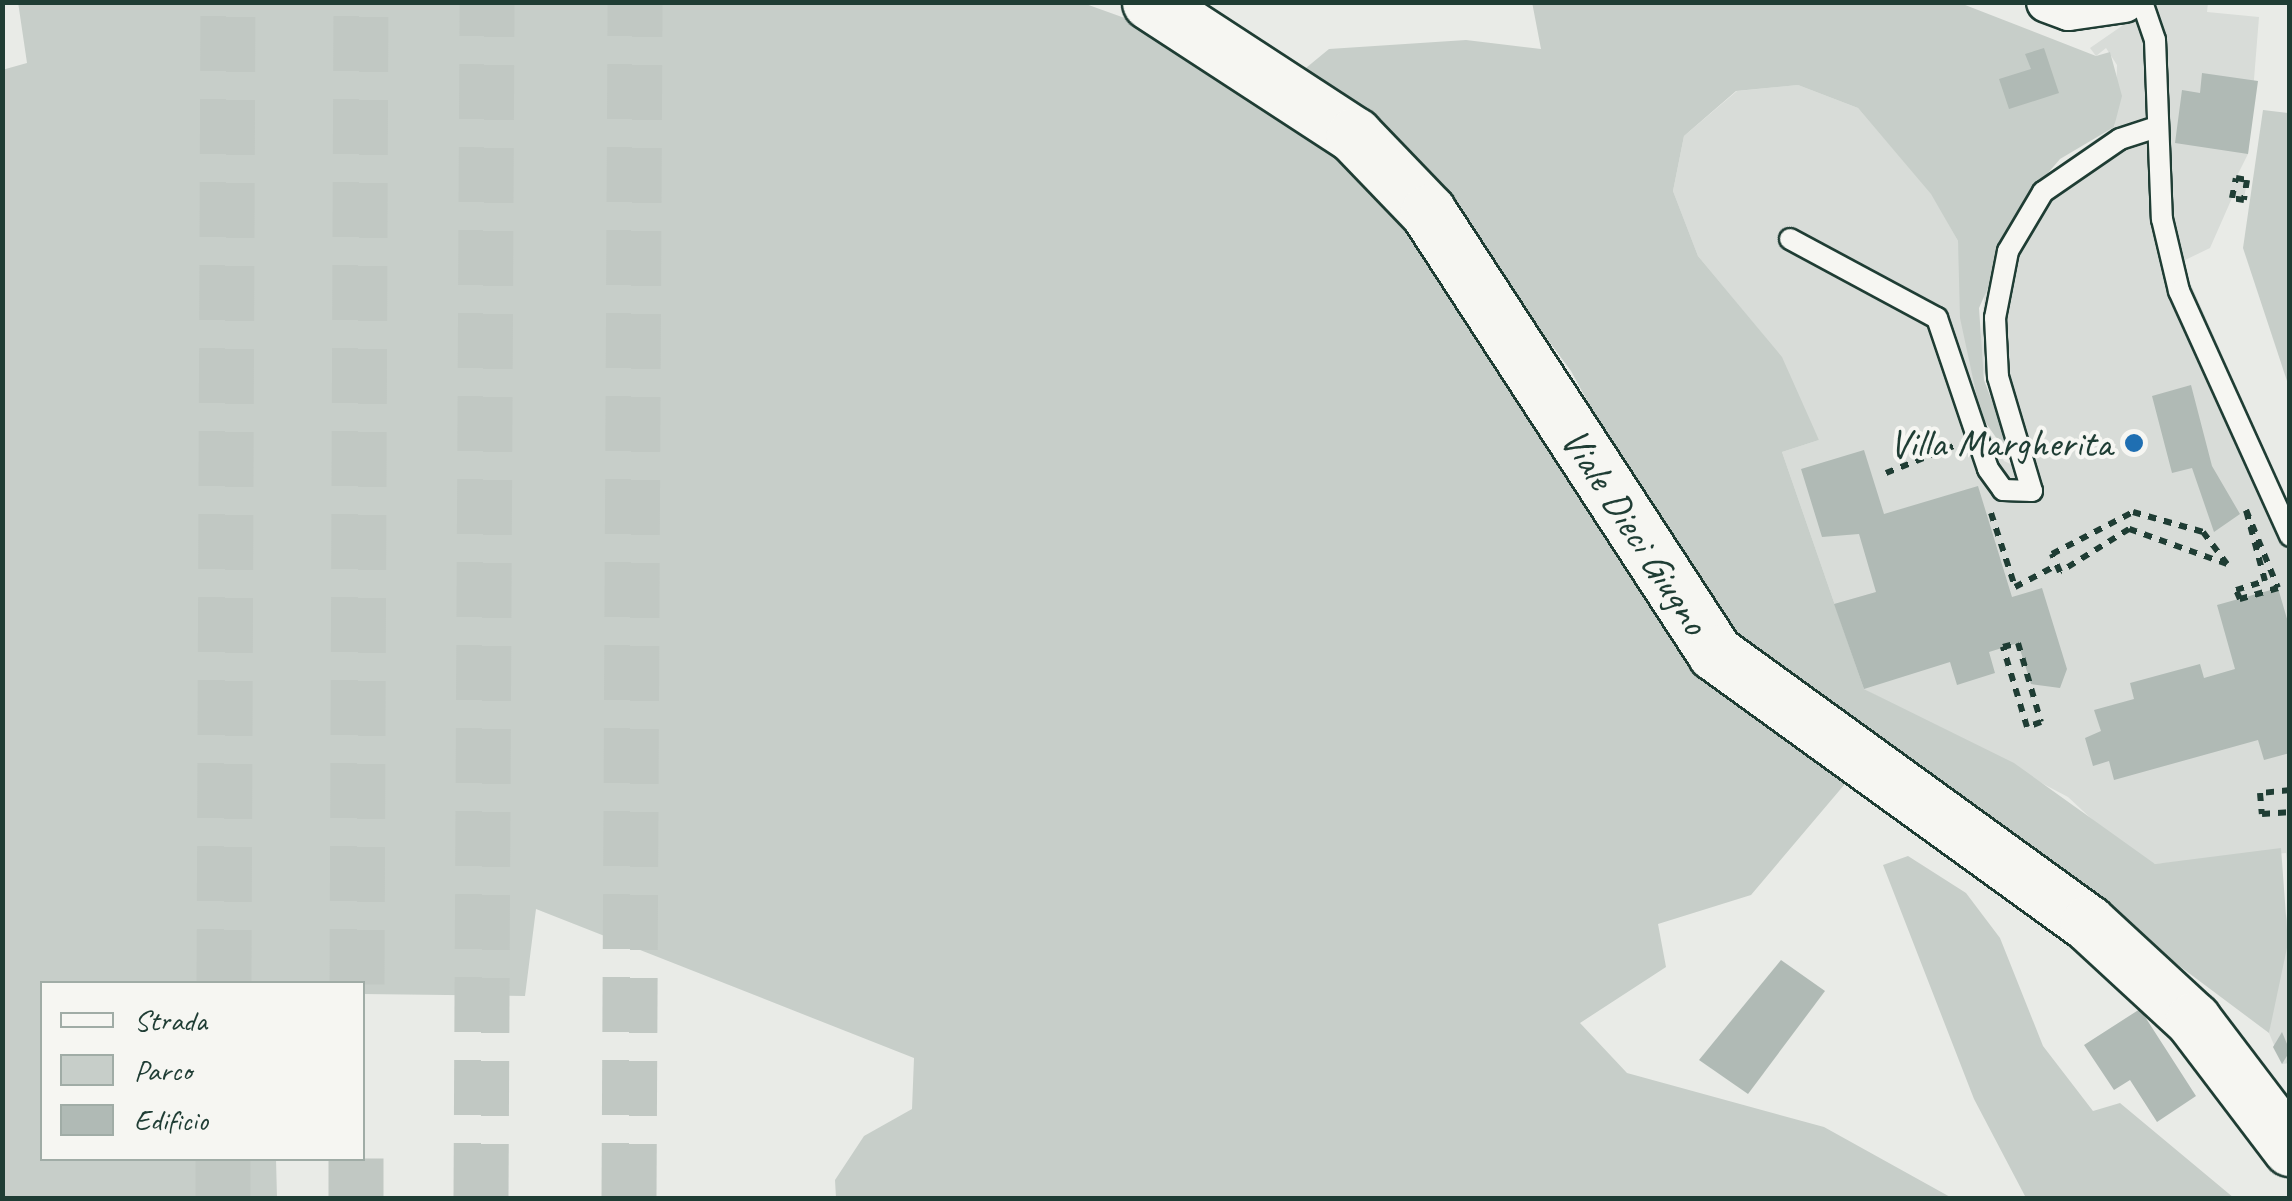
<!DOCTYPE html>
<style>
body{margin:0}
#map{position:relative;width:2292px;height:1201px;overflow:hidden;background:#e9ebe7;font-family:Caveat,sans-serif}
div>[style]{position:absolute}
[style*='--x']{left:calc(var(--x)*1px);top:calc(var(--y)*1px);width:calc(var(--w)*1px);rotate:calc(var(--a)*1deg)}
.built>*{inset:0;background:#d8dcd8}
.green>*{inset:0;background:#c7cec9}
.building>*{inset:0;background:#b0bab5}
.highway-tunnel>*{height:55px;margin-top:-27.5px;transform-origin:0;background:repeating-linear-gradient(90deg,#c1c8c3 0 55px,transparent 0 83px)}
.path>*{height:6px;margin-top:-3px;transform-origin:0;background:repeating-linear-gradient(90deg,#1f3d34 0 8px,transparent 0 16px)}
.roads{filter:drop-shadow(2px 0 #1f3d34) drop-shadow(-2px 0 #1f3d34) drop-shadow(0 2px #1f3d34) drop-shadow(0 -2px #1f3d34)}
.lane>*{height:20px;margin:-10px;padding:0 10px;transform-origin:10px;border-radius:10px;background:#f6f6f2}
.street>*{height:40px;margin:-20px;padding:0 20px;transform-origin:20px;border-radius:20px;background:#f6f6f2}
.secondary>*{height:55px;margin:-27.5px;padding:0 27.5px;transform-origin:27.5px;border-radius:27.5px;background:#f6f6f2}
.dots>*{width:28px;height:28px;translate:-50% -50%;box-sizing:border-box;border:5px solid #f6f6f2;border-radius:50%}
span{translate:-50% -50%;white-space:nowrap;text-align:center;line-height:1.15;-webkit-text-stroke:8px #f6f6f2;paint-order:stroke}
.poi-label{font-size:40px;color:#1f3d34}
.right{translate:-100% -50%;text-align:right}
.street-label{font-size:40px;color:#1f3d34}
.frame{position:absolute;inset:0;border:5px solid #1f3d34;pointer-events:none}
.legend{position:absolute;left:40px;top:981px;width:325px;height:180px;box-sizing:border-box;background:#f6f6f2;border:2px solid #a0aca6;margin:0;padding:12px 18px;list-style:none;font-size:30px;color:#1f3d34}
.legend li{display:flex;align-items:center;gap:20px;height:50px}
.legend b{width:50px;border:2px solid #a0aca6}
</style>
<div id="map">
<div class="built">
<div style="clip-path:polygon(2155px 3px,2208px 3px,2207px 12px,2259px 17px,2248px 154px,2236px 178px,2247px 180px,2244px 200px,2232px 198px,2210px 248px,2181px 262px,2289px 505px,2289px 878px,2286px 853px,2155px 864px,2126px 851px,2068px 797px,1864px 689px,1782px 452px,1819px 440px,1765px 337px,1698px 256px,1673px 191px,1684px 136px,1737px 91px,1798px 85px,1858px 108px,1932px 194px,1958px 241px,1981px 416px,2004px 461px,2017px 467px,1979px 358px,1986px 278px,2044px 176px,2115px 126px,2117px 65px,2106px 48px,2096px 56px,2090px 48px)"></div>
<div style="clip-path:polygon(2289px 900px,2289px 1063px,2282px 1064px,2269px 1033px)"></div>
</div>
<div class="green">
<div style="clip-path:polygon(18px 2px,1083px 3px,1133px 21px,1369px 168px,1586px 490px,1654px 614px,1698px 667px,1850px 778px,1751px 895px,1658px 924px,1666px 967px,1580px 1023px,1627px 1073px,1824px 1127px,1952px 1198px,836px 1198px,835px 1180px,864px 1136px,912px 1109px,914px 1058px,536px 909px,525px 996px,363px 994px,362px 984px,42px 984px,42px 1158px,276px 1159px,277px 1198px,3px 1198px,2px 70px,27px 63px)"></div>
<div style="clip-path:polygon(1532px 2px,1960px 3px,2096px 56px,2110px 52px,2122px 96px,2114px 127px,2060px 159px,2029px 195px,1979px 308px,1984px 380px,2018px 469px,1981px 416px,1960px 318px,1958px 241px,1931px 194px,1858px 108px,1798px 85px,1736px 91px,1684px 136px,1673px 191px,1698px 256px,1782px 357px,1819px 440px,1782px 452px,1864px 689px,2014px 763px,2155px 864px,2281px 848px,2288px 943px,2269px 1033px,1730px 630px,1645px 507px,1571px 371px,1446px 203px,1295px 77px,1329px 49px,1466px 40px,1541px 49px)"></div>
<div style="clip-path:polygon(2263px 110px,2289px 113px,2289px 387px,2243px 248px)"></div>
<div style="clip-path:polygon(1908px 856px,1966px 893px,2000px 938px,2043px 1046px,2093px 1111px,2120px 1103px,2234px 1198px,2026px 1198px,1974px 1099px,1883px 865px)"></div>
</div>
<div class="building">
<div style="clip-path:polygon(2044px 48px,2059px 93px,2009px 109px,1999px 79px,2031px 69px,2025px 54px)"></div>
<div style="clip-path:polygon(2202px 73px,2258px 81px,2248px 154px,2175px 143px,2182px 90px,2200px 93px)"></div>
<div style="clip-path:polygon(2191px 385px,2212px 466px,2240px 514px,2214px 532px,2192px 468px,2172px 473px,2152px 396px)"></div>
<div style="clip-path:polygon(1864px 450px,1884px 514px,1978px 486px,2012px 597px,2042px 588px,2067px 669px,2060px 688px,2031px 684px,2018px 643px,1989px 652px,1995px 673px,1957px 685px,1950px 662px,1864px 689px,1834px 604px,1876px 592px,1859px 534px,1822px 537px,1801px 469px)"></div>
<div style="clip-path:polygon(2278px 588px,2290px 629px,2290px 753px,2264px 760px,2258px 740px,2114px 780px,2109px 761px,2093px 766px,2085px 738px,2101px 731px,2094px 710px,2134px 699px,2130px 683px,2200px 664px,2204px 678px,2235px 669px,2217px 605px)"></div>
<div style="clip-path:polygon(1781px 960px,1825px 991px,1748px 1094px,1699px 1060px)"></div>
<div style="clip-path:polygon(2140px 1009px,2196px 1096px,2157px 1122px,2130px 1080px,2114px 1090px,2084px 1045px)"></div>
<div style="clip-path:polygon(2282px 1032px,2290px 1051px,2282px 1064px,2273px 1047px)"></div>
</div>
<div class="highway-tunnel">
<div style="--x:224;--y:984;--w:982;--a:-89.77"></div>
<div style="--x:357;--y:984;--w:982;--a:-89.77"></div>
<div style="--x:223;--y:1198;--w:40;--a:-90"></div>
<div style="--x:356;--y:1198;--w:40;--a:-90"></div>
<div style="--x:481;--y:1198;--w:1196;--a:-89.71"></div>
<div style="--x:629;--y:1198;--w:1196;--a:-89.71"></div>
</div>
<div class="path">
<div style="--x:2236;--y:178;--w:11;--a:10"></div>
<div style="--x:2247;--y:180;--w:20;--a:99"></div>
<div style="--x:2244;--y:200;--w:12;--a:-171"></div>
<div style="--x:2232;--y:198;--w:20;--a:-79"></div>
<div style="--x:1886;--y:473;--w:73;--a:-21.7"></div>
<div style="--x:2246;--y:510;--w:84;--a:67.7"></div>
<div style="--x:2278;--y:588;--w:40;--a:164"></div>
<div style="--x:2240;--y:599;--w:10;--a:-114"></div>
<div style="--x:2236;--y:590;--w:30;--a:-17"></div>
<div style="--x:2265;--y:581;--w:73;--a:-105"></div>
<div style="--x:2133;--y:512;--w:73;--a:15.9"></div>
<div style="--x:2203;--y:532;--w:40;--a:53"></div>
<div style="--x:2227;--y:564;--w:104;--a:-160.3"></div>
<div style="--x:2129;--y:529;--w:81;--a:148.1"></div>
<div style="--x:2060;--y:572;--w:20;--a:-114"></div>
<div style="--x:2052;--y:554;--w:91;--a:-27.4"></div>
<div style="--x:1991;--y:513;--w:78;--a:72"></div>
<div style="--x:2015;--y:587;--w:47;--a:-27.6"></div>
<div style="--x:2018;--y:643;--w:82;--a:73.8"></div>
<div style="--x:2041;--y:722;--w:15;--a:160"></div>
<div style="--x:2027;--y:727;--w:84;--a:-106.7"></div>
<div style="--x:2003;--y:647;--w:16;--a:-15"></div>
<div style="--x:2290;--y:790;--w:30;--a:174"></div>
<div style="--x:2260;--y:793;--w:21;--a:85"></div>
<div style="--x:2262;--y:814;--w:28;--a:-4"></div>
</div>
<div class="roads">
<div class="lane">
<div style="--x:2142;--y:2;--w:40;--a:71.1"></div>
<div style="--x:2155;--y:40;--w:179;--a:87.8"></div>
<div style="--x:2162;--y:219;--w:74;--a:76.7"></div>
<div style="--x:2179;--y:291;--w:269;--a:65.6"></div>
<div style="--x:1790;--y:239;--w:167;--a:28.3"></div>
<div style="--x:1937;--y:318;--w:159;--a:71.3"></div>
<div style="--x:1988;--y:469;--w:26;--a:54"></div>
<div style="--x:2003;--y:490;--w:29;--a:2"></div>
<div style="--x:2032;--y:491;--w:119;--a:-106.6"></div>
<div style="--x:1998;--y:377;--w:59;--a:-92.9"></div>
<div style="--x:1995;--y:318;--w:68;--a:-79"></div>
<div style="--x:2008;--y:251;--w:69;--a:-59.3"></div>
<div style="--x:2043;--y:192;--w:93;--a:-34.5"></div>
<div style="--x:2120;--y:139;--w:36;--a:-18"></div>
</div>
<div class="street">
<div style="--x:2047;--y:2;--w:23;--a:20"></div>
<div style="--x:2069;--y:10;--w:56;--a:-8.3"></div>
</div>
<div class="secondary">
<div style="--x:1150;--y:2;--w:244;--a:33.1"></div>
<div style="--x:1354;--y:135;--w:107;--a:46.1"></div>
<div style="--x:1428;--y:212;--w:526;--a:56.94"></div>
<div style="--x:1715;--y:653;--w:460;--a:35.9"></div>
<div style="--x:2088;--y:923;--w:143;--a:42.7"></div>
<div style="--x:2193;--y:1020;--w:161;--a:52.8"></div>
</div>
</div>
<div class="dots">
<div style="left:2134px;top:443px;background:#1f6fb2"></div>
</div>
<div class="poi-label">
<span class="right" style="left:2112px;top:443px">Villa Margherita</span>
</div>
<div class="street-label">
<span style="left:1635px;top:531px;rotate:57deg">Viale Dieci Giugno</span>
</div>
<div class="frame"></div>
<ul class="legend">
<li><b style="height:12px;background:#f6f6f2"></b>Strada</li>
<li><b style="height:28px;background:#c7cec9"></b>Parco</li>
<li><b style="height:28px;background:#b0bab5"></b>Edificio</li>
</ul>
</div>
